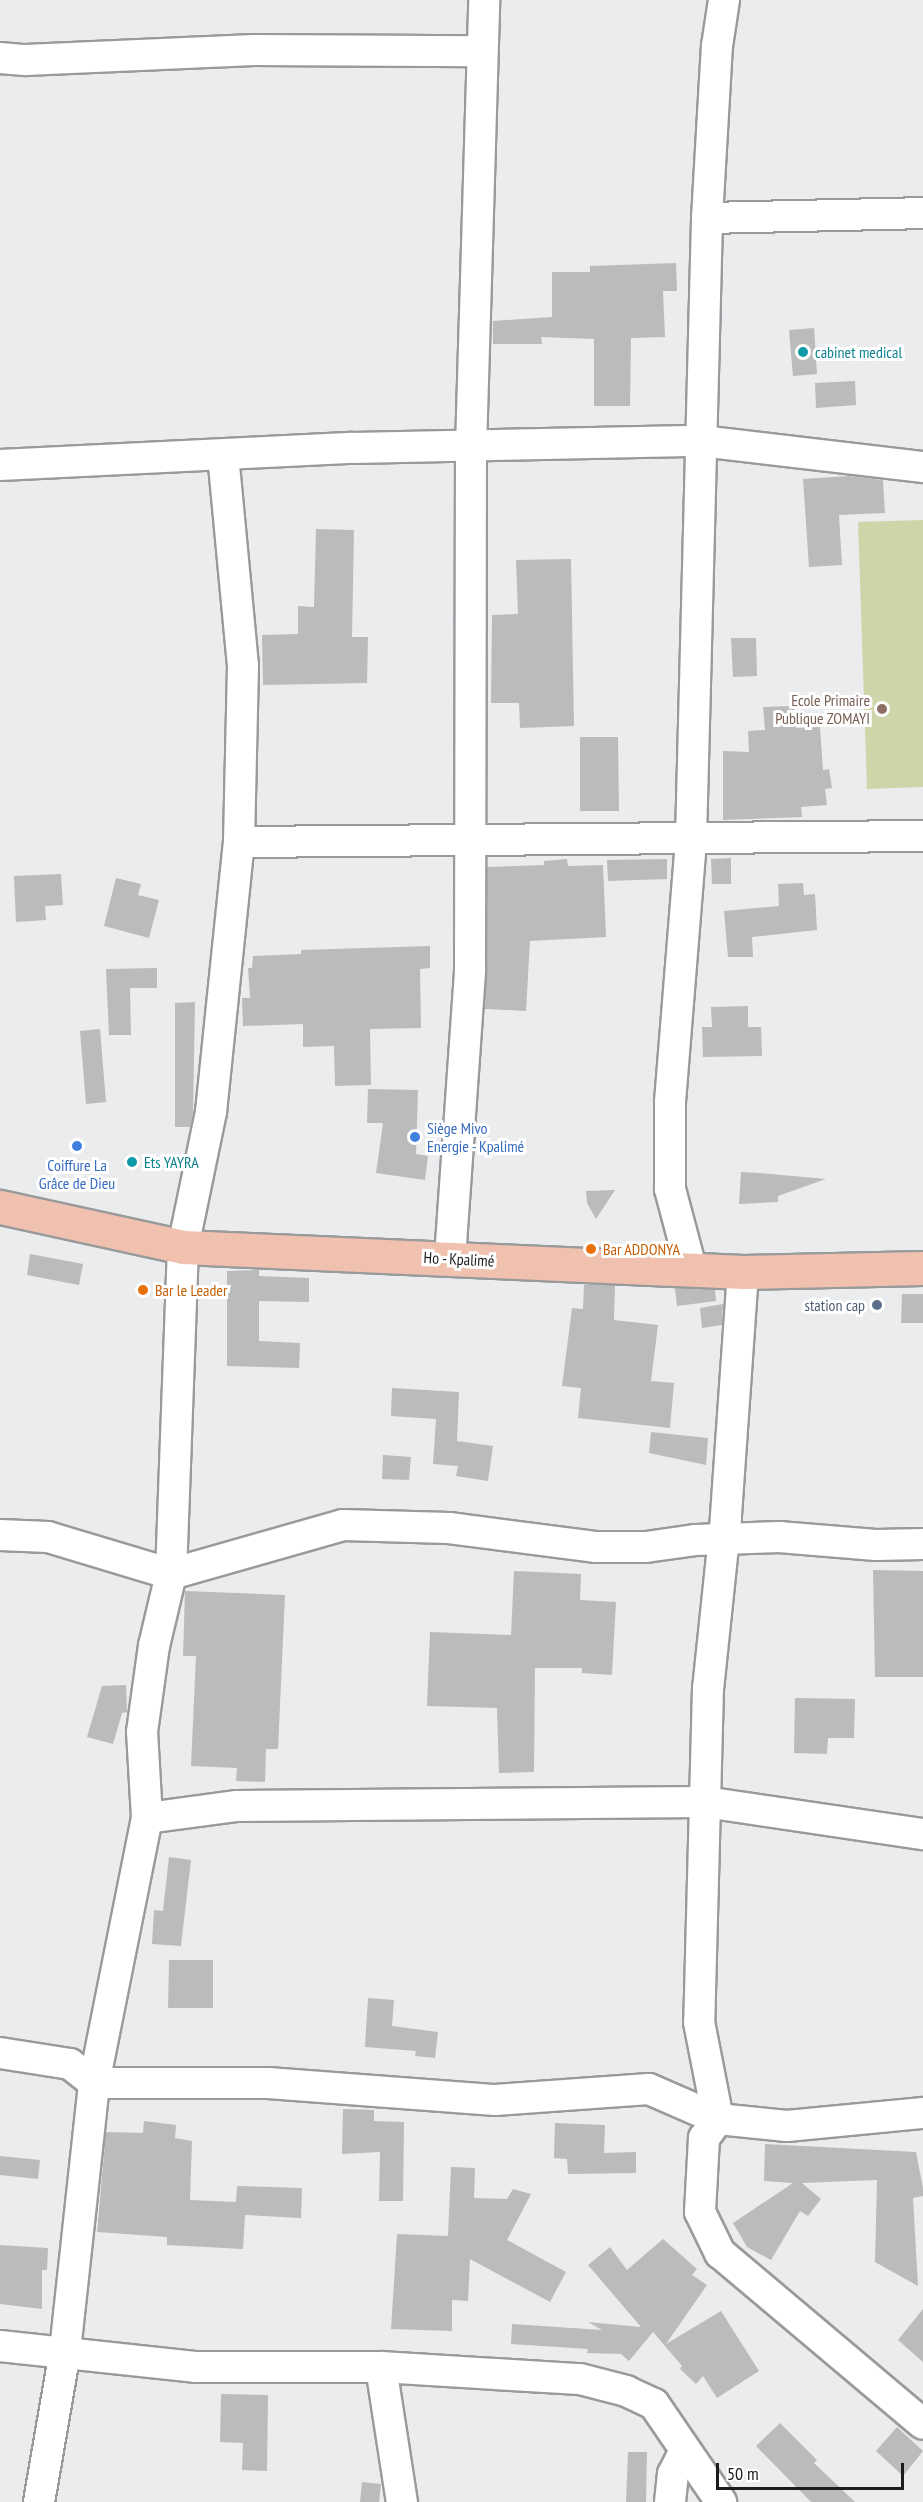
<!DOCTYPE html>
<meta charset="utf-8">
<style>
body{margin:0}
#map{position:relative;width:923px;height:2502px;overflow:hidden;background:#ebeced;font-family:"PT Sans Narrow",sans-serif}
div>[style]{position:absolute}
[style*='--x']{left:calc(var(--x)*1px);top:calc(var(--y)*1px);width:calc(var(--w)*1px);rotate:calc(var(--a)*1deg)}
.green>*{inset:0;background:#ced6a9}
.building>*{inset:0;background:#babbbc}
.roads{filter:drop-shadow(2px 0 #999a9c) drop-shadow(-2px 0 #999a9c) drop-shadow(0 2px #999a9c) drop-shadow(0 -2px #999a9c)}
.minor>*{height:30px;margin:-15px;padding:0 15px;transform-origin:15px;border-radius:15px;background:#fff}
.major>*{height:33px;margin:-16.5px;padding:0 16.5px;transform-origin:16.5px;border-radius:16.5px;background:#f1c1af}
.dots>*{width:16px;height:16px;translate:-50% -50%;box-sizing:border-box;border:3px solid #fff;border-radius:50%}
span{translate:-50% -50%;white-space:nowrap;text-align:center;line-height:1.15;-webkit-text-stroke:6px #fff;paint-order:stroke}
.culture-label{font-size:16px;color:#0d838f}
.left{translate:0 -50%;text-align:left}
.education-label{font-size:16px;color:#785e54}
.right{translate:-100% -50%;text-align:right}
.shop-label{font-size:16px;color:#366cbe}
.food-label{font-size:16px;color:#c56008}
.street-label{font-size:16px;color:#1c1c1d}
.service-label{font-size:16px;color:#4e5e75}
.scale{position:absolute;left:716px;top:2463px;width:188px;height:27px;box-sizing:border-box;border:3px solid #1c1c1d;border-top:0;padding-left:8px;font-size:18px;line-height:21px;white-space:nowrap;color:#1c1c1d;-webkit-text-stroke:4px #fff;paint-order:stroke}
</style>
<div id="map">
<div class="green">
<div style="clip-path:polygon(923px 520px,923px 787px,867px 789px,858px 522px)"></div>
</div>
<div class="building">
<div style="clip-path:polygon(676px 263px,677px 291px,663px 291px,665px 337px,631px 338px,630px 406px,594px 406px,594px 339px,541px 337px,542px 344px,493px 344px,493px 321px,552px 317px,552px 272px,590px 272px,590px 266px)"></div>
<div style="clip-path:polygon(814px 328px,817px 374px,793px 376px,789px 330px)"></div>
<div style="clip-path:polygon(855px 381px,856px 405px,816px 408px,815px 383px)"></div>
<div style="clip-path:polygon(849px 476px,883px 480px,885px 513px,839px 515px,842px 565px,809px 567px,803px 479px)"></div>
<div style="clip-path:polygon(316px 529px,354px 530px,352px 637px,368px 637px,367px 683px,263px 685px,262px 635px,298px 634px,298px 606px,314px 607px)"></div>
<div style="clip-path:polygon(571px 559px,574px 726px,520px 728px,519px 703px,491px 703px,492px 615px,518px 614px,516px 560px)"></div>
<div style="clip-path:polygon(731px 638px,756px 638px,757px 676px,733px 677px)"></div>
<div style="clip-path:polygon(794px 706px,796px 728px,820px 727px,823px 770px,829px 769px,832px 788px,825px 789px,827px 805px,801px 807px,802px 817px,723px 820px,723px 751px,749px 752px,748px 731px,765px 730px,763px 707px)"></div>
<div style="clip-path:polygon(580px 737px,618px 737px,619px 811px,580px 811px)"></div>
<div style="clip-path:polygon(731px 858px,731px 884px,712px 884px,711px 859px)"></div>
<div style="clip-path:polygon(567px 859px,568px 866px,603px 865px,606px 937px,530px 941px,526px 1011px,485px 1009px,487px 867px,544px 865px,544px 861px)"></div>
<div style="clip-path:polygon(667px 859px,667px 879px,608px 881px,607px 860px)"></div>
<div style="clip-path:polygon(61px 874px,63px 905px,45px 906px,46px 920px,16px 922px,14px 876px)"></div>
<div style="clip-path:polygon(116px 878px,141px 884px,138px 895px,159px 900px,149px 938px,104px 926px)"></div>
<div style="clip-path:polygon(803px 883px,804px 895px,815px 894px,817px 930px,752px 937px,753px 957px,728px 957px,724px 911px,779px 906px,778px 884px)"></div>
<div style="clip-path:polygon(430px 946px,430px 968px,420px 969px,421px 1028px,370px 1029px,371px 1085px,335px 1086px,334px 1046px,303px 1047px,303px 1024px,243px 1026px,242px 998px,250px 998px,248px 968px,252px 968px,253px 956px,301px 954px,301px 950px)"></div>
<div style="clip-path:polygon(157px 968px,157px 988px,130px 988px,131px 1035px,109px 1035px,106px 969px)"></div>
<div style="clip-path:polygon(195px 1002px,193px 1112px,190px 1127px,175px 1127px,175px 1003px)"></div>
<div style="clip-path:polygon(748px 1006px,748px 1027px,761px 1027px,762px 1056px,703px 1057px,702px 1027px,712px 1027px,711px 1007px)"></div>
<div style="clip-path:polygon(100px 1029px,106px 1102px,86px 1104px,80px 1031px)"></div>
<div style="clip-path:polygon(368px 1089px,418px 1090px,416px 1154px,428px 1156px,425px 1180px,376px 1173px,383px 1123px,367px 1123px)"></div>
<div style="clip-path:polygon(741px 1172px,758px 1173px,826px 1179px,778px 1196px,778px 1202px,739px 1204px)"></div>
<div style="clip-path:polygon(615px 1190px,596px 1219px,587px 1203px,586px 1191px)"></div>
<div style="clip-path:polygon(30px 1254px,83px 1264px,79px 1285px,27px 1275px)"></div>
<div style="clip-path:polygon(259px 1270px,259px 1276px,309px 1278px,309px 1302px,259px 1301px,259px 1341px,300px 1343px,299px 1368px,227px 1366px,227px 1271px)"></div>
<div style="clip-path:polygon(584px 1285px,615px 1285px,614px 1320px,658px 1325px,651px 1381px,674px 1383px,670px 1428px,578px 1418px,581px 1388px,562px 1386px,572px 1308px,583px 1309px)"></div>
<div style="clip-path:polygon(675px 1288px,715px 1290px,716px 1301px,677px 1306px)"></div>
<div style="clip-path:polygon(902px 1294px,923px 1294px,923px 1323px,901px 1323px)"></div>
<div style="clip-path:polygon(723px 1304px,722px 1325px,702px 1328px,700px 1308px)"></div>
<div style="clip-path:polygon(392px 1388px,459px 1392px,457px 1441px,493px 1446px,488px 1481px,456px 1476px,458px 1466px,433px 1464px,436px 1419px,391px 1416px)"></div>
<div style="clip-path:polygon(651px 1432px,708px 1438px,706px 1465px,649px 1453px)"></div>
<div style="clip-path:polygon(383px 1455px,411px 1457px,409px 1480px,382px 1479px)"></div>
<div style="clip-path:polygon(873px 1570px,923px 1571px,923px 1677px,875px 1677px)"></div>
<div style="clip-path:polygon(514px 1571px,581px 1574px,580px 1600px,616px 1602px,612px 1675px,582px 1673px,582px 1668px,535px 1668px,534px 1772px,499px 1773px,497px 1708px,427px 1706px,430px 1632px,511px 1635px)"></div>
<div style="clip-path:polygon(185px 1591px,285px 1595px,278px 1749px,266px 1749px,265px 1782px,236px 1781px,237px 1768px,191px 1766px,196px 1656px,183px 1656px)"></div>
<div style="clip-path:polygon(126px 1685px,127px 1712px,122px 1713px,113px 1744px,87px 1737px,102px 1686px)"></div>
<div style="clip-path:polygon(795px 1698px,855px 1699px,854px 1738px,828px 1738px,827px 1754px,794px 1753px)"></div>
<div style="clip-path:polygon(169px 1857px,191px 1860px,181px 1946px,152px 1944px,154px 1910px,163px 1911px)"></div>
<div style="clip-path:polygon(169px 1960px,213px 1960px,213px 2008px,168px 2008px)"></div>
<div style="clip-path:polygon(368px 1998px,394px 2000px,392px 2026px,438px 2032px,435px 2058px,415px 2056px,416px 2051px,365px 2047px)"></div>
<div style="clip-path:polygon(343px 2109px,374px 2110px,374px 2121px,404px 2122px,403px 2201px,379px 2201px,380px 2152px,342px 2154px)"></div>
<div style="clip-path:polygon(144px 2121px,176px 2125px,175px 2138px,192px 2141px,190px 2200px,236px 2202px,237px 2186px,302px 2188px,301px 2218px,245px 2215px,243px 2249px,167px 2245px,167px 2237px,97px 2232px,106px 2132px,143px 2133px)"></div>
<div style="clip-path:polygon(555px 2123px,605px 2125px,604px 2153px,636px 2152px,636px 2173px,568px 2174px,567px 2159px,554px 2158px)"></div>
<div style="clip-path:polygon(765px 2144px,916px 2152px,923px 2188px,923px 2196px,913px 2198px,918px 2286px,875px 2262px,877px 2180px,802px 2183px,821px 2199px,808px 2216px,800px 2211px,771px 2260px,747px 2247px,733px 2223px,793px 2183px,764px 2181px)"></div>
<div style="clip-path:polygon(0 2156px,40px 2160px,38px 2179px,0 2175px)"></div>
<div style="clip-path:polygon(451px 2167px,475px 2168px,474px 2198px,507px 2199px,513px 2189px,531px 2194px,507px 2240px,566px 2272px,550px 2302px,470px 2259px,468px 2301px,452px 2300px,452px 2331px,391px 2329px,397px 2234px,448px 2236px)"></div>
<div style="clip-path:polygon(663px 2239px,697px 2269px,692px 2275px,707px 2285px,666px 2344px,721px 2311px,759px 2371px,717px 2398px,703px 2376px,696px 2384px,680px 2369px,682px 2366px,653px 2332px,629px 2361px,621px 2354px,587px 2353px,588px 2349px,511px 2344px,512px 2324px,602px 2330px,588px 2322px,641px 2327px,588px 2265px,610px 2247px,627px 2270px)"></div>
<div style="clip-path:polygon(0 2245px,48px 2248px,47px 2270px,42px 2270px,42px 2309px,0 2304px)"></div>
<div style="clip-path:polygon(923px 2309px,923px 2362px,898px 2340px)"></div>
<div style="clip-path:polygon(221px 2394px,268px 2395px,267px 2471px,242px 2470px,243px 2443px,220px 2442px)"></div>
<div style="clip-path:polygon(780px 2423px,817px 2460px,814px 2463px,855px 2502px,811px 2502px,756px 2446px)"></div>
<div style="clip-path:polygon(897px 2427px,923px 2451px,903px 2476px,876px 2451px)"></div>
<div style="clip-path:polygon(628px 2452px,647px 2452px,646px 2502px,626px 2502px)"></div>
<div style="clip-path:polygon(362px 2482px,381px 2484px,379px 2502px,360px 2502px)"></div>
</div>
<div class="roads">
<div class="minor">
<div style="--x:0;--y:58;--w:25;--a:5"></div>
<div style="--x:25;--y:60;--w:229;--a:-2.5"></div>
<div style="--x:254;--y:50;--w:227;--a:0.3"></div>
<div style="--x:707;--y:218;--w:216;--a:-1.3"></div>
<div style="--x:0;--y:465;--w:353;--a:-2.8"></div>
<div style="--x:353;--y:448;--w:348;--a:-1.2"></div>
<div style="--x:701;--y:441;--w:224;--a:6.7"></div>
<div style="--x:239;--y:842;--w:684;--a:-0.5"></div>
<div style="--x:450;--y:1258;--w:289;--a:-86"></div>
<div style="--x:470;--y:970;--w:522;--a:-89.89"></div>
<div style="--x:471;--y:448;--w:448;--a:-88.3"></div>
<div style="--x:691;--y:1268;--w:82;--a:-104.9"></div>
<div style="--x:670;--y:1189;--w:87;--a:-90"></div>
<div style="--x:670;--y:1102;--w:264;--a:-85.4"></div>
<div style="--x:691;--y:839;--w:621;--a:-88.52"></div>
<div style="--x:707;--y:218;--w:172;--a:-86.7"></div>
<div style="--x:717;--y:46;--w:47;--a:-81.3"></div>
<div style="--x:743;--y:1272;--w:247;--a:94"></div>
<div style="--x:726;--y:1518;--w:171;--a:96"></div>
<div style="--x:708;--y:1688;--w:334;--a:91.5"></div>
<div style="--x:699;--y:2022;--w:99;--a:78.9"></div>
<div style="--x:718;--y:2119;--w:24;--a:126"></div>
<div style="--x:704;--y:2138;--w:74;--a:93.1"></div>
<div style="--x:700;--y:2212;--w:46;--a:64"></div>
<div style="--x:720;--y:2253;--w:265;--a:40.1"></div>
<div style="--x:0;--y:1535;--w:48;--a:2.4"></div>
<div style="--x:48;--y:1537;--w:128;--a:16.7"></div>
<div style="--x:171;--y:1574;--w:179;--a:-15.9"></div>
<div style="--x:343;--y:1525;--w:106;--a:1.6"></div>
<div style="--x:449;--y:1528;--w:147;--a:7.4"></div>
<div style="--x:595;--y:1547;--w:51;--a:0"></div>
<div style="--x:646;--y:1547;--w:49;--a:-8.1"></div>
<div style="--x:695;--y:1540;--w:84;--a:-2"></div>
<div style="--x:779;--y:1537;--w:97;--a:4.7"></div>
<div style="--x:876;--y:1545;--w:47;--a:-1.2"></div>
<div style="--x:147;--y:1818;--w:91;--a:-7.6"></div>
<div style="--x:237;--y:1806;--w:468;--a:-0.5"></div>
<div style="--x:705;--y:1802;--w:220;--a:8.4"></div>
<div style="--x:0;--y:2053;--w:71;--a:8.9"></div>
<div style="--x:70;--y:2064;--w:31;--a:38"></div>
<div style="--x:94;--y:2083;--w:174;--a:0"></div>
<div style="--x:268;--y:2083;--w:228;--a:4.3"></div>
<div style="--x:495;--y:2100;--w:154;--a:-4.1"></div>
<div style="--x:649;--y:2089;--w:75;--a:23.5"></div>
<div style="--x:718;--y:2119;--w:69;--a:5.8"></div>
<div style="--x:787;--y:2126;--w:137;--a:-5.5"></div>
<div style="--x:0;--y:2346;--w:196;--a:6.1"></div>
<div style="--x:195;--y:2367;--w:186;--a:0"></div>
<div style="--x:381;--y:2367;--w:199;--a:3.5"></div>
<div style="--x:580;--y:2379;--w:48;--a:14.6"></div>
<div style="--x:626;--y:2391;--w:31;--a:25"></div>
<div style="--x:654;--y:2404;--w:119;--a:55.6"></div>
<div style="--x:381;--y:2367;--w:137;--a:81.2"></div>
<div style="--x:39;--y:2502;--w:153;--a:-80.2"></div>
<div style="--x:65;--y:2351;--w:270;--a:-83.8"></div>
<div style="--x:94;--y:2083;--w:270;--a:-78.7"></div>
<div style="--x:147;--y:1818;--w:86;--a:-93.3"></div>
<div style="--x:142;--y:1732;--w:87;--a:-82.1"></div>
<div style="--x:154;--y:1646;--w:74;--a:-76.7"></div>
<div style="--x:171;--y:1574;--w:327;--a:-87.9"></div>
<div style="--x:183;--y:1247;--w:138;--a:-78.3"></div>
<div style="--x:211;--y:1112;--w:271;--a:-84.1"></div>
<div style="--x:239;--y:842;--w:176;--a:-88.7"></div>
<div style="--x:243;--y:666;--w:211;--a:-95.4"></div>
<div style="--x:670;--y:2502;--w:28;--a:-84"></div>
<div style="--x:673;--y:2474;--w:25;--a:-63"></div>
</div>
<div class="major">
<div style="--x:0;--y:1207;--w:187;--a:12.3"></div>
<div style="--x:183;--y:1247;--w:561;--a:2.56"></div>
<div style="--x:743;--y:1272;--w:180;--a:-1.3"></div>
</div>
</div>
<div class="dots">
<div style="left:803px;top:352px;background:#0f9aa8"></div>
<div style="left:882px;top:709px;background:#8d6e63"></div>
<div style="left:415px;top:1137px;background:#3f7fe0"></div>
<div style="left:77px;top:1146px;background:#3f7fe0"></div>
<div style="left:132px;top:1162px;background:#0f9aa8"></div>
<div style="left:591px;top:1249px;background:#e8710a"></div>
<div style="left:143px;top:1290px;background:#e8710a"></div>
<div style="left:877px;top:1305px;background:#5c6f8a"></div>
</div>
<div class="culture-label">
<span class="left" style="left:815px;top:352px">cabinet medical</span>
<span class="left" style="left:144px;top:1162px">Ets YAYRA</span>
</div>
<div class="education-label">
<span class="right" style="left:870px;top:709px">Ecole Primaire<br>Publique ZOMAYI</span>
</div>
<div class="shop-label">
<span class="left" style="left:427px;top:1137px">Siège Mivo<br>Energie - Kpalimé</span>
<span style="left:77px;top:1174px">Coiffure La<br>Grâce de Dieu</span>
</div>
<div class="food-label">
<span class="left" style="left:603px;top:1249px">Bar ADDONYA</span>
<span class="left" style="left:155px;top:1290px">Bar le Leader</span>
</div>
<div class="street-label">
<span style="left:459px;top:1259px;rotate:3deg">Ho - Kpalimé</span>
</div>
<div class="service-label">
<span class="right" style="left:865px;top:1305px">station cap</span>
</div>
<div class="scale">50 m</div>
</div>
